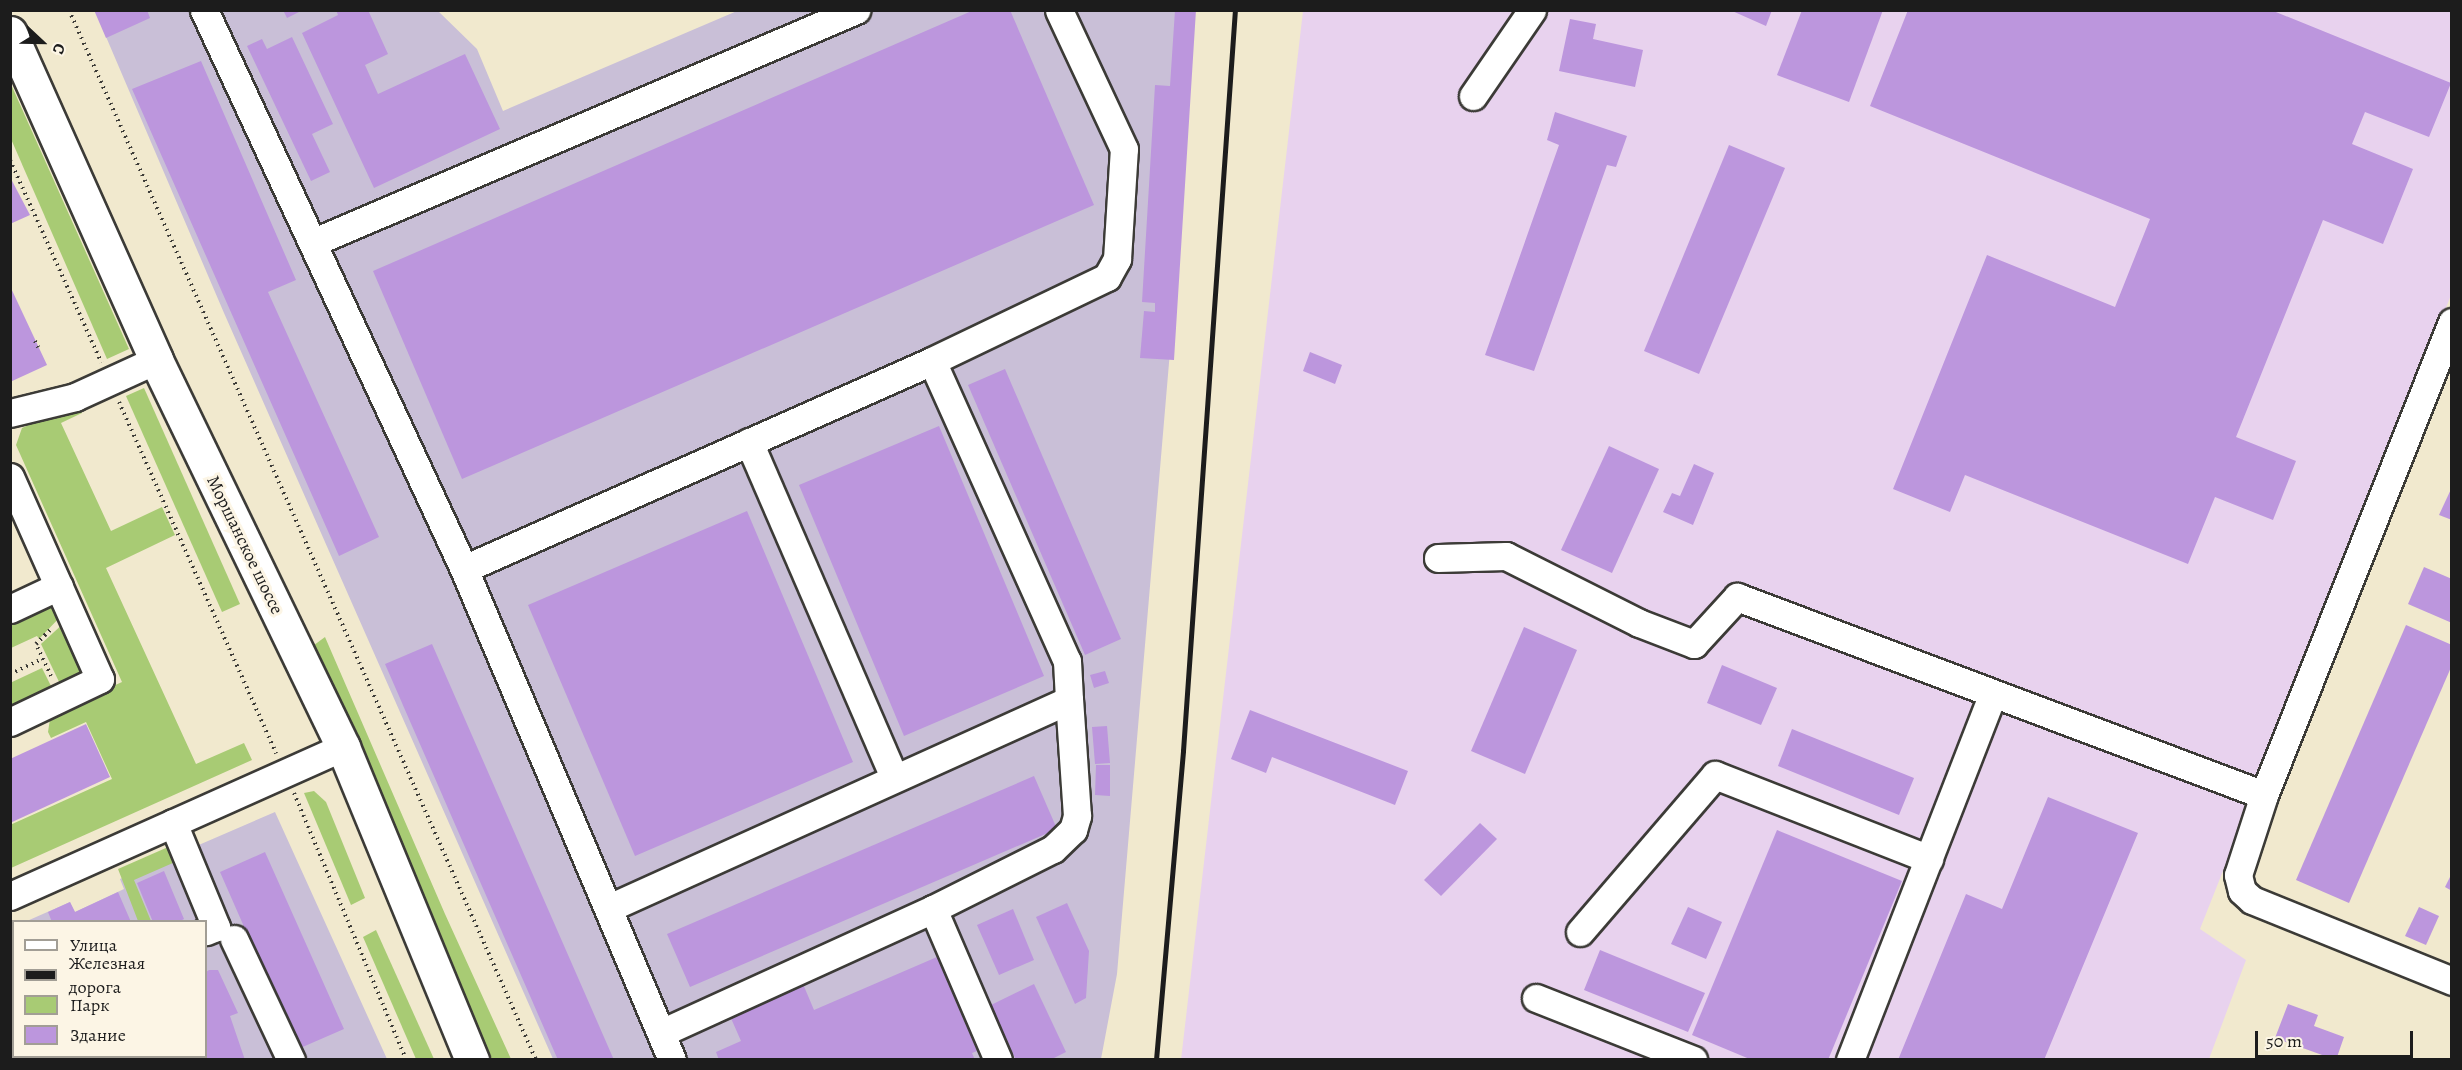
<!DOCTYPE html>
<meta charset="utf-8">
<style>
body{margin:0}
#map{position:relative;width:2462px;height:1070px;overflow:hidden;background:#f1e9ce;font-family:Alegreya,serif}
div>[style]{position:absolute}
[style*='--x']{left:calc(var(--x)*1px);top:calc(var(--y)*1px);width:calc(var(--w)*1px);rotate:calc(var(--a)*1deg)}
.built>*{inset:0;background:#e8d2ee}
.industrial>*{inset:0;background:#c9bfd7}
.green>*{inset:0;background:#a8cb74}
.building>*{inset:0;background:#bc96dd}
.path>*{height:4px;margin-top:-2px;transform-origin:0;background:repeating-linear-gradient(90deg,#3c3b37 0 1.5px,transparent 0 6px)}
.roads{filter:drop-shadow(2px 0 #3c3b37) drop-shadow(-2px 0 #3c3b37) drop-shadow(0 2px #3c3b37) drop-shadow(0 -2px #3c3b37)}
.minor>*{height:27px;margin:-13.5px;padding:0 13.5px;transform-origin:13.5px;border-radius:13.5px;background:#fff}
.major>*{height:33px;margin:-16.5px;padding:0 16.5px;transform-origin:16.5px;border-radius:16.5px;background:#fff}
.rail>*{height:4.5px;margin:-2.25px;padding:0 2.25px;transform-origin:2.25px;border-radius:2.25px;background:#1c1c1c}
span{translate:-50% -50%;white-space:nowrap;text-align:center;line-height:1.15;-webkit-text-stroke:6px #fcf5e5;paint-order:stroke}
.street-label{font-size:18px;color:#1c1c1c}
.frame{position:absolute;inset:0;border:12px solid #1c1c1c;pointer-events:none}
.legend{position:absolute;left:12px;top:920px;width:195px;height:138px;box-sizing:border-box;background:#fcf5e5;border:2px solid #a29e95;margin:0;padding:8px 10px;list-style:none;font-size:18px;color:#1c1c1c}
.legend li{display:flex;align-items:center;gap:12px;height:30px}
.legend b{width:30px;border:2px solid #a29e95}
.north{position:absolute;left:12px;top:12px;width:60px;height:60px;-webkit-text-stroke:4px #fcf5e5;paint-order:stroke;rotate:112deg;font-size:16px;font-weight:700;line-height:24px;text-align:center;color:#1c1c1c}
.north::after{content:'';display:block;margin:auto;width:21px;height:27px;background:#1c1c1c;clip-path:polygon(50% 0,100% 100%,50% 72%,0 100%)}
.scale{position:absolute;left:2255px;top:1031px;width:158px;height:27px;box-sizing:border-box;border:3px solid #1c1c1c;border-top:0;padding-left:8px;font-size:18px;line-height:21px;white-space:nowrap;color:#1c1c1c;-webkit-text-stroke:4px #fcf5e5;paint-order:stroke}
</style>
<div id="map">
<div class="built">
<div style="clip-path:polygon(1303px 11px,2451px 11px,2451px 295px,2200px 929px,2246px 960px,2209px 1059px,1181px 1060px)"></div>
</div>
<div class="industrial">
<div style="clip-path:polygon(95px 11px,438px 11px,477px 49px,503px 111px,737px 11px,1192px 11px,1173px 316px,1117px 974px,1101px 1059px,553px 1059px,224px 313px)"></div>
<div style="clip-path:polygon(275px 812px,387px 1059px,11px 1059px,13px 928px,14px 1056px,206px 1056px,206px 922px,27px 921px,70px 902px,75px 912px,124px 889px,120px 879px)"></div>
</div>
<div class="green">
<div style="clip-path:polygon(10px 82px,129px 349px,107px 359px,11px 139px)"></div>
<div style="clip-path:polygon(144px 388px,240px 604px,222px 612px,126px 396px)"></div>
<div style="clip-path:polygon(78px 403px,82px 413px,61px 423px,111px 531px,162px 507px,175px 535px,106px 568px,196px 764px,244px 743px,252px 760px,11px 868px,10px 825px,112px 779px,86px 722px,51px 738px,48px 732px,50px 719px,56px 712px,122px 682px,16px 445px,22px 428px)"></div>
<div style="clip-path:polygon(44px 607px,52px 607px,62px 615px,39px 639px,37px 636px,11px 648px,11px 622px)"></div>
<div style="clip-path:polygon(65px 622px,85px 664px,82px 675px,61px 686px,41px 644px)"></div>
<div style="clip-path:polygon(325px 637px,445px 914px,511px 1059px,489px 1059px,333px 698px,306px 651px)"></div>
<div style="clip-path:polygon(42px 668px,53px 690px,11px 710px,10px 683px)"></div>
<div style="clip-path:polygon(314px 791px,326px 802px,365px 898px,351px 905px,304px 793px)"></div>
<div style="clip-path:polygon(175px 844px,182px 859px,134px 880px,151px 921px,138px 921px,118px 869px)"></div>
<div style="clip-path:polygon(376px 930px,434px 1059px,416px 1059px,363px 937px)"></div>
</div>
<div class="building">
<div style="clip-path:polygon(94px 10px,147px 10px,150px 18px,106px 38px)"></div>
<div style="clip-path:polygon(283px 10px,303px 10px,287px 18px)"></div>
<div style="clip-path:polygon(336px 10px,368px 10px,388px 54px,365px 65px,378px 94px,465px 54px,500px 129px,374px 188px,302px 33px,338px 15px)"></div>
<div style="clip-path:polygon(974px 10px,1010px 10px,1094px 205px,462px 479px,373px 271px)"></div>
<div style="clip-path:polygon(1175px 10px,1196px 10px,1174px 360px,1140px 358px,1144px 311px,1155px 312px,1155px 303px,1142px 302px,1155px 85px,1170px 86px)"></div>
<div style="clip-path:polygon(1730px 10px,1772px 10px,1766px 26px)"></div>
<div style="clip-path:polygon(1802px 10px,1883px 10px,1849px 102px,1777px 75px)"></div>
<div style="clip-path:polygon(1908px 10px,2271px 10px,2451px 83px,2429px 137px,2365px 112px,2352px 144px,2413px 169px,2383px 244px,2323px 220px,2236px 437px,2296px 461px,2273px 520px,2215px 497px,2188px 564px,1965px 475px,1950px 512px,1893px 489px,1987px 255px,2115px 307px,2150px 219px,1870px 106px)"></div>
<div style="clip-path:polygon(1570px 19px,1596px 24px,1593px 39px,1643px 50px,1635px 87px,1559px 71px)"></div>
<div style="clip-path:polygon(292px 37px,333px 124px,312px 134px,330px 172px,311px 181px,247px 46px,262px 39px,267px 49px)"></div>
<div style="clip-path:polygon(201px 61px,296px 280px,268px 292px,379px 537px,339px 556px,132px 89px)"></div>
<div style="clip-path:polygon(1555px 112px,1627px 136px,1616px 167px,1607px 165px,1534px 371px,1485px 355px,1559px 145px,1547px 140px)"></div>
<div style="clip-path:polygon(1729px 145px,1785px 168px,1699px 374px,1644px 351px)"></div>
<div style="clip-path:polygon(10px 177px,30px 215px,10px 224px)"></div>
<div style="clip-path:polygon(10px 286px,47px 365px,10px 382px)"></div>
<div style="clip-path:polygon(1310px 352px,1342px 365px,1335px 384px,1303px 371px)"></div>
<div style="clip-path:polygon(1005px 369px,1121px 639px,1085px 655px,968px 385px)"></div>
<div style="clip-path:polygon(939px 426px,1044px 676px,904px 736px,799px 485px)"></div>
<div style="clip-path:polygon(1609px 446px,1659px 469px,1612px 573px,1561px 550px)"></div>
<div style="clip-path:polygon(1694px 464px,1714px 473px,1693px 525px,1663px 512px,1672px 493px,1680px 496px)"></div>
<div style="clip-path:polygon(2452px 487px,2452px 520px,2439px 515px)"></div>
<div style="clip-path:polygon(747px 511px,853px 762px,635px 856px,528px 605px)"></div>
<div style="clip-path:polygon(2424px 567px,2452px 579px,2452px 623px,2408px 604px)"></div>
<div style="clip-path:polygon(2406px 625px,2452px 645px,2452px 665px,2349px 903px,2296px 880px)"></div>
<div style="clip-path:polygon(1524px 627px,1577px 650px,1525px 774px,1471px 751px)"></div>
<div style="clip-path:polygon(432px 644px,614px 1060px,558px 1060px,385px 664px)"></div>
<div style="clip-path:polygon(1722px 665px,1777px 688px,1761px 725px,1707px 703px)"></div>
<div style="clip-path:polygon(1105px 671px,1109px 683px,1094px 688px,1090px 675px)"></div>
<div style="clip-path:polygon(1250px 710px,1408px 771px,1395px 805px,1272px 757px,1266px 773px,1231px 759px)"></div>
<div style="clip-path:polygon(86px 724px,110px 777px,10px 823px,10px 759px)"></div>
<div style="clip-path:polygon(1107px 726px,1110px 763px,1095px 764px,1092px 727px)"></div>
<div style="clip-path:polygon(1792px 729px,1914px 778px,1899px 815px,1778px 766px)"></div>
<div style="clip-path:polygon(1096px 765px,1110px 765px,1110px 796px,1095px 795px)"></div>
<div style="clip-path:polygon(1034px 776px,1057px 829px,690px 987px,667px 934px)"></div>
<div style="clip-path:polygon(2048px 797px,2138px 833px,2044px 1060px,1898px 1060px,1966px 894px,2002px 909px)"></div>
<div style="clip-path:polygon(1480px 823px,1497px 839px,1441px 896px,1424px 880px)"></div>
<div style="clip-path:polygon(1777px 830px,1902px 881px,1828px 1060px,1752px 1060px,1692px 1035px)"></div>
<div style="clip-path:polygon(265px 852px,344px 1029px,298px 1049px,250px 956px,256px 954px,220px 872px)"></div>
<div style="clip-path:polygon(164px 871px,184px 919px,178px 922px,153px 922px,137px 883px)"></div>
<div style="clip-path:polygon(2452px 873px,2452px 891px,2445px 887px)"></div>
<div style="clip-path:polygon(118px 892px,131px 922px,52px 922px,48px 912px,70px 902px,75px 912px)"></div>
<div style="clip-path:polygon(1067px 903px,1089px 951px,1086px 998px,1075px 1004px,1036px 917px)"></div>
<div style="clip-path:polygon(1688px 907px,1722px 922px,1706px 959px,1671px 944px)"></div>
<div style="clip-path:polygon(2419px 907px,2439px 916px,2426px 945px,2405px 936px)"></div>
<div style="clip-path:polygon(1013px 909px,1034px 960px,999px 975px,977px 925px)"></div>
<div style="clip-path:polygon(1600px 950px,1705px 993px,1688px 1032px,1584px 990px)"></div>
<div style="clip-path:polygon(937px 957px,977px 1051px,972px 1053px,975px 1060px,719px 1060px,716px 1052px,741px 1041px,730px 1016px,803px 984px,814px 1010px)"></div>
<div style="clip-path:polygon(209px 970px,218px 970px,238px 1013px,230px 1016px,245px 1060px,80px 1060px,206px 1056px,206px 972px)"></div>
<div style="clip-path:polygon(1034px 984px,1066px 1052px,1050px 1060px,1016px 1060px,991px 1005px)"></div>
<div style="clip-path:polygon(2288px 1004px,2318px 1015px,2314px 1026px,2344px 1037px,2336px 1060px,2275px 1038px)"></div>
</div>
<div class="path">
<div style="--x:69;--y:10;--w:1149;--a:66.02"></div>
<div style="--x:10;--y:160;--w:222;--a:65.7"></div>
<div style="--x:35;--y:341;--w:7;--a:63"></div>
<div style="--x:119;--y:402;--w:385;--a:65.9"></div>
<div style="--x:10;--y:674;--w:35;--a:-25"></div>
<div style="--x:51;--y:676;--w:35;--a:-115"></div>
<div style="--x:36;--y:644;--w:23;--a:-45"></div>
<div style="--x:294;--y:793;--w:290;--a:67.2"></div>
</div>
<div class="roads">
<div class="minor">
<div style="--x:204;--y:10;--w:617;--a:65.06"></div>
<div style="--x:464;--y:569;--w:533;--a:67.04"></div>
<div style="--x:1473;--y:96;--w:104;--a:-55.5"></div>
<div style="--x:314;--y:242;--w:590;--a:-23.17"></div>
<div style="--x:2452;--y:322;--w:509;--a:111.68"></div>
<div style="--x:2264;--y:795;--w:84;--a:108"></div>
<div style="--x:2238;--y:875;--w:16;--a:76"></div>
<div style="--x:2242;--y:891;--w:13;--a:42"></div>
<div style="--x:2252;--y:900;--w:216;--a:22"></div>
<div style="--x:932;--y:361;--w:194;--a:-25.6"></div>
<div style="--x:1107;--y:277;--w:21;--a:-61"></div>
<div style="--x:1117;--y:259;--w:110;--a:-86.4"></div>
<div style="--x:1124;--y:149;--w:153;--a:-115.1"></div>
<div style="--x:10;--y:413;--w:67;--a:-13.8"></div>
<div style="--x:75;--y:397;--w:89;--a:-24.6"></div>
<div style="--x:749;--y:442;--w:365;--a:66.6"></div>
<div style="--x:10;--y:477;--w:221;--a:66"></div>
<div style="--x:100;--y:679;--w:100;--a:154.5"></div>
<div style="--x:1438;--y:558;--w:68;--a:-1.7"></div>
<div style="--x:1506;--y:556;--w:149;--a:26.7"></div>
<div style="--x:1639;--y:623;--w:59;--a:20.9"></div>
<div style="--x:1694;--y:644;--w:64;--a:-47.5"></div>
<div style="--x:1737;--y:597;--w:563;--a:20.59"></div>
<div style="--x:464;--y:569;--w:512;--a:-23.96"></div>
<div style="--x:932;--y:361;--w:329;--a:65.8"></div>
<div style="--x:1067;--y:661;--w:39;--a:87"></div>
<div style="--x:1069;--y:700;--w:505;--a:155.67"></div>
<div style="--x:10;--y:609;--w:54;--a:-25.1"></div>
<div style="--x:173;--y:823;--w:113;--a:67.5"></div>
<div style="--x:216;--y:927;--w:11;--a:158"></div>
<div style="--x:10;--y:896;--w:365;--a:-24.1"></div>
<div style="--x:933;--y:909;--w:134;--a:-26.6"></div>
<div style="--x:1053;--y:849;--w:28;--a:-44"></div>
<div style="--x:1073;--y:830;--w:15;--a:-74"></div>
<div style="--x:1077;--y:816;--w:116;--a:-93.9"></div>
<div style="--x:1580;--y:932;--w:207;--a:-49.3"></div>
<div style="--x:1715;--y:775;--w:230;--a:21.4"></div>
<div style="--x:234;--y:939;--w:134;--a:64.8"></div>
<div style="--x:1536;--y:998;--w:169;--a:21.5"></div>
<div style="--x:661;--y:1033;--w:299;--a:-24.5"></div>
<div style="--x:933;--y:909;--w:164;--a:66.7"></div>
<div style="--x:1850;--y:1060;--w:393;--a:-68.7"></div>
</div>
<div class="major">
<div style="--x:10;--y:33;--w:358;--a:65.9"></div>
<div style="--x:156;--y:360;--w:430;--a:64.2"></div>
<div style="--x:343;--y:747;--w:339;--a:67.6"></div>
</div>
</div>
<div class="rail">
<div style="--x:1156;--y:1060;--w:310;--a:-85"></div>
<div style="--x:1183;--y:751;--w:743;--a:-85.99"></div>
</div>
<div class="street-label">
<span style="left:245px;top:545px;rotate:64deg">Моршанское шоссе</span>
</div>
<div class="frame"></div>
<ul class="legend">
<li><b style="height:8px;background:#fff"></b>Улица</li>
<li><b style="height:8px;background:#1c1c1c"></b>Железная дорога</li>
<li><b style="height:16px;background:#a8cb74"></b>Парк</li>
<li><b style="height:16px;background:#bc96dd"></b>Здание</li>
</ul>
<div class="north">С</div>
<div class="scale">50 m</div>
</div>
